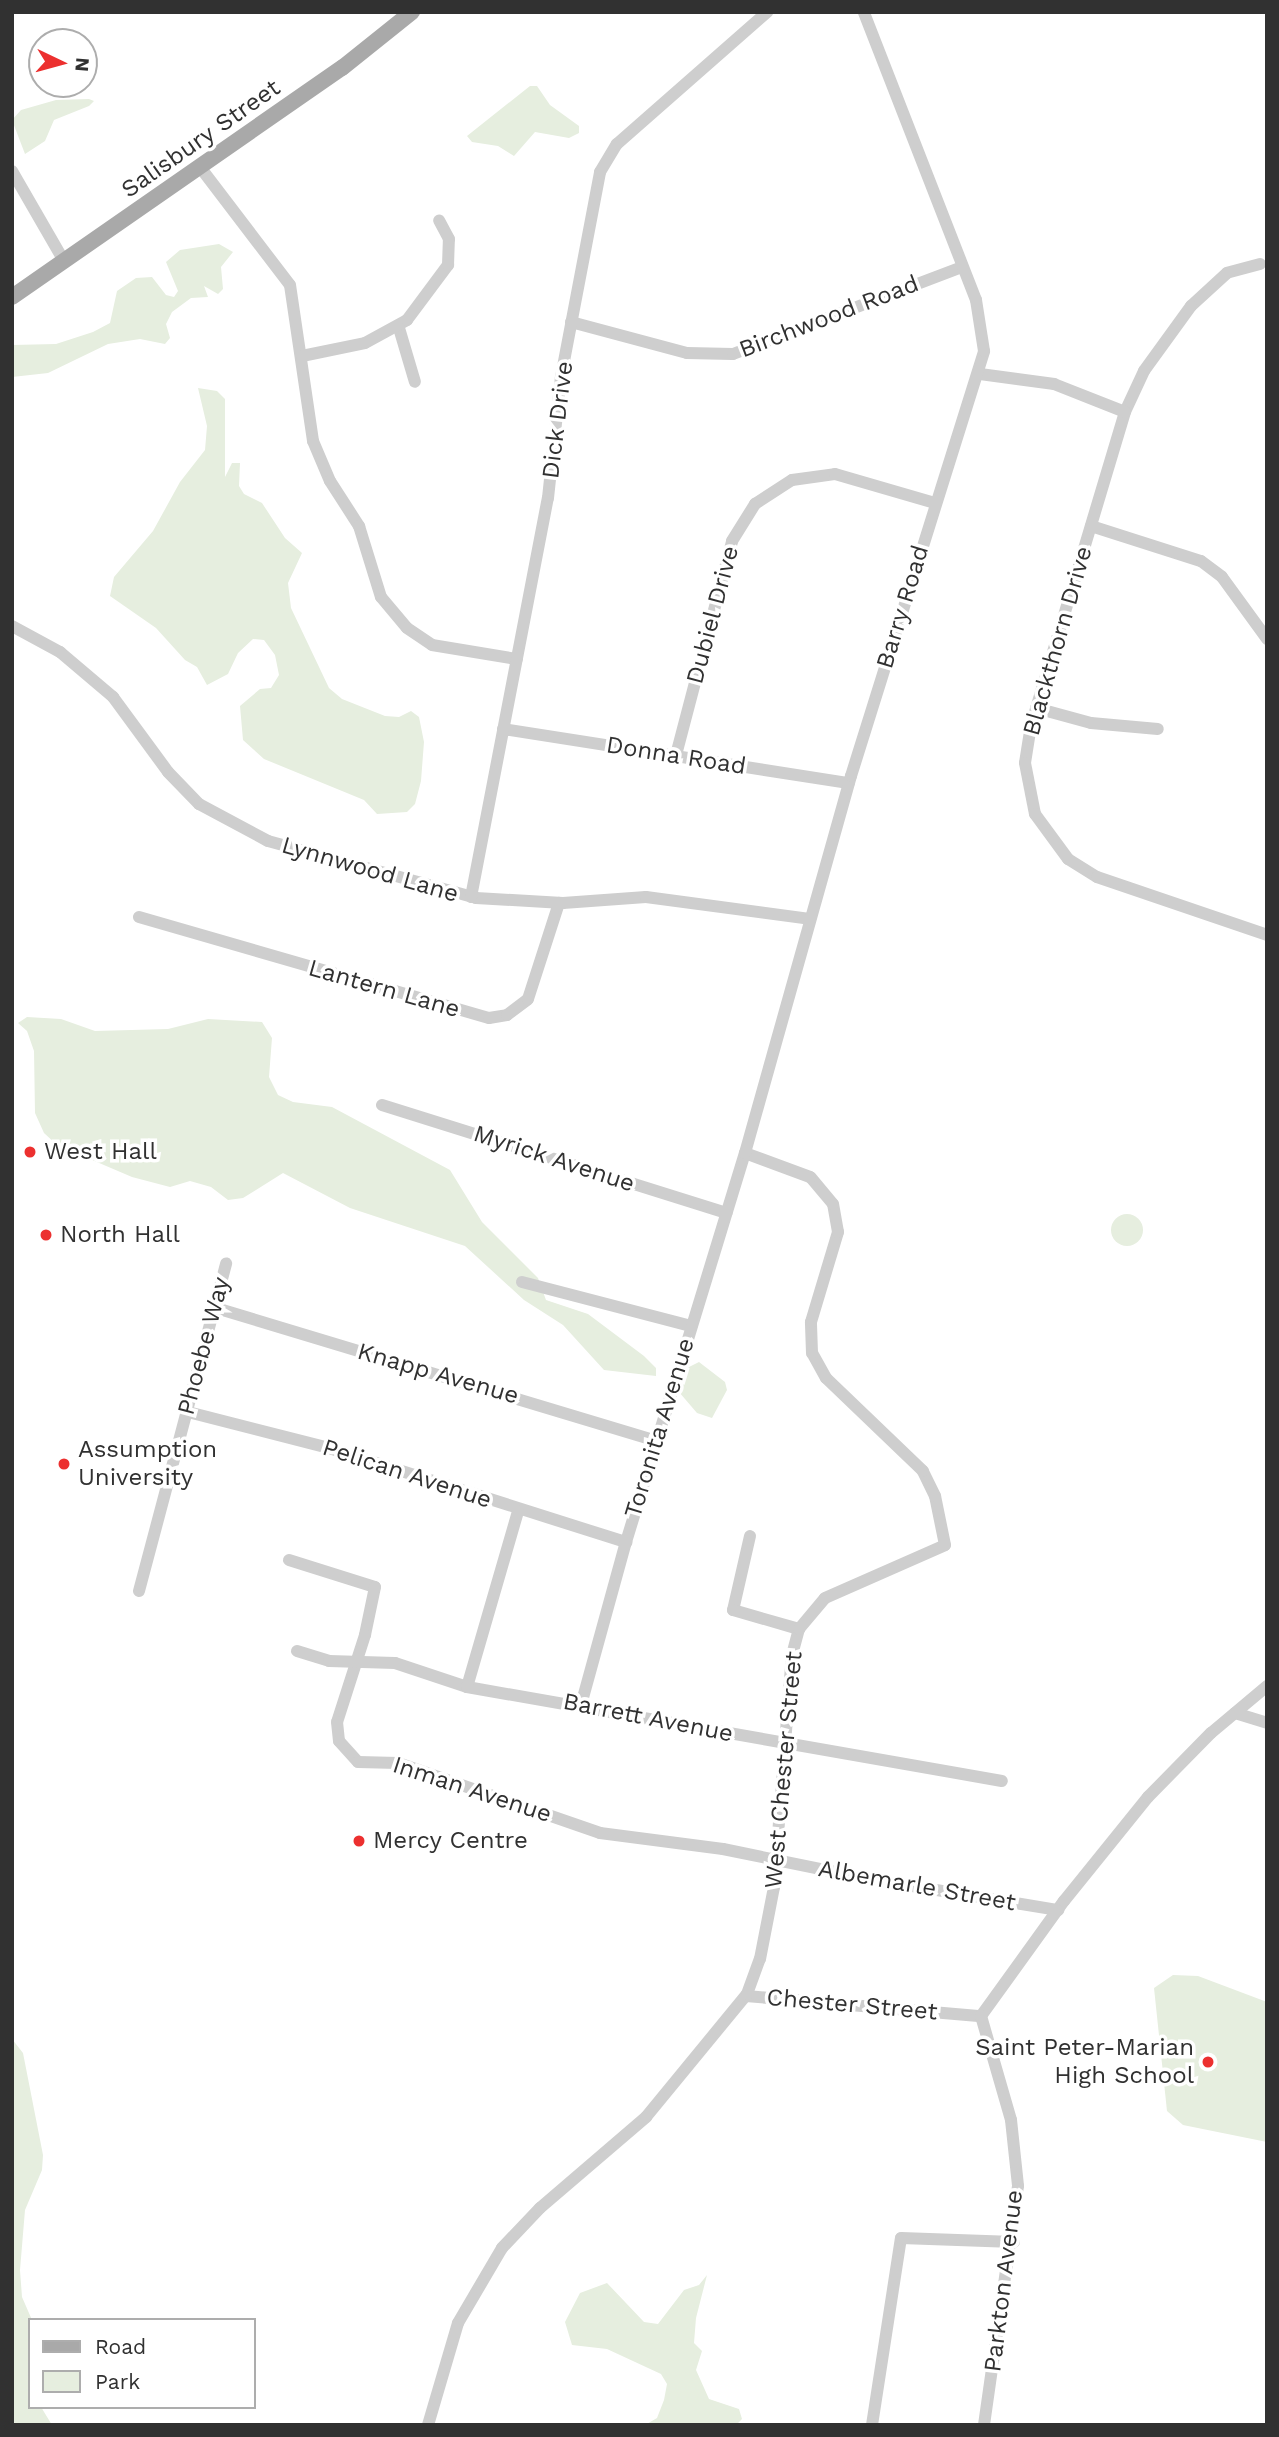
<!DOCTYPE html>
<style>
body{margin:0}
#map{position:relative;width:1279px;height:2437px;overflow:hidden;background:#fff;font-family:"Work Sans",sans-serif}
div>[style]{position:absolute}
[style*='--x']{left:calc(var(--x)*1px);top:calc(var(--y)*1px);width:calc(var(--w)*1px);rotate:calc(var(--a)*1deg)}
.green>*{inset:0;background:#e6eedf}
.round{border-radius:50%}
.minor>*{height:12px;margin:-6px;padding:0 6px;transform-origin:6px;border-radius:6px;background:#cecece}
.major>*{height:16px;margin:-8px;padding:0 8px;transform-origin:8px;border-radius:8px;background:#a9a9a9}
.dots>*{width:19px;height:19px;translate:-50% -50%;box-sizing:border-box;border:4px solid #fff;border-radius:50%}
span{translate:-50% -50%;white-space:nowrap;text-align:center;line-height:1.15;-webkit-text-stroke:7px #fff;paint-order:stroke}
.street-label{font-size:24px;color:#313131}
.poi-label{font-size:24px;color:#313131}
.left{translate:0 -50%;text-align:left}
.right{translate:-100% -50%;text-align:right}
.frame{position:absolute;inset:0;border:14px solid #313131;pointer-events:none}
.legend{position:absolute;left:28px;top:2318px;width:228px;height:91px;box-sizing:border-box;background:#fff;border:2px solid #adadad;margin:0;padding:9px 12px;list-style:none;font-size:21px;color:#313131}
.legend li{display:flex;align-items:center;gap:14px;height:35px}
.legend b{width:35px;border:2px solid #adadad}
.north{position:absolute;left:28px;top:28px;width:70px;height:70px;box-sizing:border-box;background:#fff;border:2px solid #adadad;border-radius:50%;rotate:95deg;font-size:19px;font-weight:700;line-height:28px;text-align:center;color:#313131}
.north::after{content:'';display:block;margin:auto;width:24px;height:32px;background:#ec302f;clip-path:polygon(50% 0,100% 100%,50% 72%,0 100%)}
</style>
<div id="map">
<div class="green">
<div style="clip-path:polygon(530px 86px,537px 86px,550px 105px,579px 126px,579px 133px,569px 138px,535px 132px,514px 156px,498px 146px,472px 142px,467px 136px)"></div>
<div style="clip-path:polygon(89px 99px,94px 101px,89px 106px,54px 120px,45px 141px,25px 154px,12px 120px,21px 110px,56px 100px)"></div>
<div style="clip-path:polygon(219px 244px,233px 252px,221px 267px,223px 289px,218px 294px,204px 286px,208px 297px,191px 298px,172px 312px,166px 324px,170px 338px,165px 344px,140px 339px,108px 344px,48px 373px,12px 377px,12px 345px,56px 344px,93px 332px,110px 323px,117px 291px,136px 278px,152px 277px,166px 295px,174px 297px,178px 291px,166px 262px,180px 250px)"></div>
<div style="clip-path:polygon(198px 388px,217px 391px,225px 399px,225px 477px,232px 463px,240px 463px,239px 486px,244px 494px,262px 503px,285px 538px,302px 553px,288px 583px,291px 608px,329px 688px,342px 699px,385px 716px,399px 717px,411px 711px,419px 717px,424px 742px,421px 781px,415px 804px,407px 812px,377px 814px,364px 800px,264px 759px,243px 740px,240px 706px,260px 689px,271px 688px,279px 675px,275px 655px,264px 640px,253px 639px,238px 653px,228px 674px,207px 685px,197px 667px,185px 660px,156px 628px,110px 596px,114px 577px,153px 531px,180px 482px,205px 450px,207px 426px)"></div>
<div style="clip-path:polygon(27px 1017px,61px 1019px,95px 1031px,168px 1029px,208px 1019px,262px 1022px,272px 1038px,269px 1077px,278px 1095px,293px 1102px,332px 1107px,450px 1170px,482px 1222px,538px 1278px,546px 1300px,588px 1314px,644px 1356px,656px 1368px,656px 1376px,604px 1370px,563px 1325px,524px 1300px,465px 1246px,350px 1208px,283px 1173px,243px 1198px,228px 1200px,211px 1187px,190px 1181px,170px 1187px,132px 1177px,57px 1145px,44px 1133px,35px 1113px,34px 1051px,27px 1031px,18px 1023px)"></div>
<div class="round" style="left:1111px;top:1214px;width:32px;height:32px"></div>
<div style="clip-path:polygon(699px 1362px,725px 1382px,727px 1390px,712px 1418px,697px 1413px,679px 1392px,687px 1368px)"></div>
<div style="clip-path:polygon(1173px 1975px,1198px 1976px,1267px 2002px,1267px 2142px,1183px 2125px,1167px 2111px,1154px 1988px)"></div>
<div style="clip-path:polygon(12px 2039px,23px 2053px,43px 2155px,42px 2170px,25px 2210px,20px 2270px,22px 2297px,32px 2320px,30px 2407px,41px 2407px,52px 2425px,12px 2425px)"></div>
<div style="clip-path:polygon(707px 2275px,696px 2318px,694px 2343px,702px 2351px,696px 2370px,709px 2399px,739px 2409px,742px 2419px,736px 2425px,645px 2425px,657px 2418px,664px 2400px,667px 2384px,661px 2374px,607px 2349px,572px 2345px,565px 2322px,580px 2293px,607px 2283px,644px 2322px,658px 2324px,684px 2290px,699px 2285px)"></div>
</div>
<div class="minor">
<div style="--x:200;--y:167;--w:148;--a:52.7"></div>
<div style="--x:290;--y:285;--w:158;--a:81.6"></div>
<div style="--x:313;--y:441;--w:43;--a:67"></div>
<div style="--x:330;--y:481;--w:54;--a:57.2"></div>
<div style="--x:359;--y:526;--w:74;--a:72.8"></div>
<div style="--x:381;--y:597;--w:40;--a:50"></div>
<div style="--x:407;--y:628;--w:30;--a:34"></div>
<div style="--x:432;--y:645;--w:86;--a:9.4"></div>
<div style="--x:12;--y:171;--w:104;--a:60"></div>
<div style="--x:1260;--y:264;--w:34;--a:165"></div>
<div style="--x:1227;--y:273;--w:49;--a:137.5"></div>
<div style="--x:1191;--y:306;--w:80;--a:125.9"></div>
<div style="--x:1144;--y:371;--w:45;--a:114.9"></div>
<div style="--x:1125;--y:412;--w:327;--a:106.7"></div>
<div style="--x:1031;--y:725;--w:38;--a:99"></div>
<div style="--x:1025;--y:763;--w:52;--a:78.9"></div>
<div style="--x:1035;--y:814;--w:56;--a:53.7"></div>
<div style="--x:1068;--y:859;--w:34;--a:32"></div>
<div style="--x:1097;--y:877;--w:180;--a:18.8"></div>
<div style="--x:571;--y:322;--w:120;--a:15"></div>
<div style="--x:687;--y:353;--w:46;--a:1.2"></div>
<div style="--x:733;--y:354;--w:245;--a:-20.8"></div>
<div style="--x:399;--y:328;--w:56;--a:73.5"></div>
<div style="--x:302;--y:356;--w:64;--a:-11.7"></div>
<div style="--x:365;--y:343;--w:48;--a:-28.7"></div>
<div style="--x:407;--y:320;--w:69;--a:-53.3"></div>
<div style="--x:448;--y:265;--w:26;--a:-88"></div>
<div style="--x:449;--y:239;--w:21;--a:-118"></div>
<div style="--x:980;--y:374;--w:75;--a:7.7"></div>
<div style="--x:1054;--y:384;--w:76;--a:21.5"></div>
<div style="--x:1091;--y:526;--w:115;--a:17.7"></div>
<div style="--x:1201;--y:561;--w:26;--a:37"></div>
<div style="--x:1222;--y:577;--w:77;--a:54"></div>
<div style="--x:12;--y:626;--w:55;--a:28.4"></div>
<div style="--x:60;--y:652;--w:70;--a:40.3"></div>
<div style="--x:113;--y:697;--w:93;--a:53.7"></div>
<div style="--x:168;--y:772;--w:45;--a:45.9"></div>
<div style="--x:199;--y:804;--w:78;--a:28.2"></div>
<div style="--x:268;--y:841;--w:216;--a:15.3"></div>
<div style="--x:476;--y:898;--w:87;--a:3.3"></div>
<div style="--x:563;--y:903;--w:83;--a:-4.1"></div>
<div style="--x:646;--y:897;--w:165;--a:7.6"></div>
<div style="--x:1036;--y:708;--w:57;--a:15.3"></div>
<div style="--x:1091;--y:723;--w:67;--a:5.1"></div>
<div style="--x:503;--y:729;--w:350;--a:8.9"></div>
<div style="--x:676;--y:755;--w:221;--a:-75.3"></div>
<div style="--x:732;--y:541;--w:44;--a:-58.1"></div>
<div style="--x:755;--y:504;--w:44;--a:-33"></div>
<div style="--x:792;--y:480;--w:43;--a:-7.9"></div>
<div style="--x:835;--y:474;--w:104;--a:16.2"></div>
<div style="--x:471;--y:897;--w:406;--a:-79.1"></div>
<div style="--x:548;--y:498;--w:122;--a:-83.9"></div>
<div style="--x:561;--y:377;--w:209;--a:-79.2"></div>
<div style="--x:600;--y:172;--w:33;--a:-59"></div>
<div style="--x:617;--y:144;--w:200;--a:-41.3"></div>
<div style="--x:139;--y:917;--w:364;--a:16.1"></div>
<div style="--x:489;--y:1018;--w:18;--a:-9"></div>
<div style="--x:507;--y:1015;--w:26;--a:-37"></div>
<div style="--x:528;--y:999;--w:101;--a:-72.1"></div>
<div style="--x:382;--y:1105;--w:361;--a:17.4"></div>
<div style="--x:522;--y:1282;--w:175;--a:14.6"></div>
<div style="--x:216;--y:1308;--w:463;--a:16.8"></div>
<div style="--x:188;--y:1412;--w:146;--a:14.3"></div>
<div style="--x:329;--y:1448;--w:312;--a:17.6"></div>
<div style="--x:750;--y:1536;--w:76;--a:102.9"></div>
<div style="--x:733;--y:1610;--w:69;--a:16.1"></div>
<div style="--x:289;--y:1560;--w:90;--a:17.4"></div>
<div style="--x:375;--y:1587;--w:49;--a:101.8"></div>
<div style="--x:365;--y:1635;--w:91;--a:107.8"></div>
<div style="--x:337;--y:1722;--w:19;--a:84"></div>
<div style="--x:339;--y:1741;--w:28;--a:48"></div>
<div style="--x:358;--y:1762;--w:40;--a:1.4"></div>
<div style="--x:398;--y:1763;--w:214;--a:19.1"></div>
<div style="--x:600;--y:1833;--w:124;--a:7.4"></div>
<div style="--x:723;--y:1849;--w:144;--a:11.6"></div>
<div style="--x:864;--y:1878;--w:197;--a:9.4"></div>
<div style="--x:139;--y:1591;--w:339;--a:-75.1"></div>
<div style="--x:297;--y:1651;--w:34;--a:17"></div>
<div style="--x:329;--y:1661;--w:66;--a:1.7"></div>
<div style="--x:395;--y:1663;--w:76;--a:18.4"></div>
<div style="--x:467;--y:1687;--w:543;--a:9.97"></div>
<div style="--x:467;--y:1687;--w:183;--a:-73.8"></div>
<div style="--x:581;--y:1705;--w:169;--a:-74.6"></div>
<div style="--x:626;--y:1542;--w:407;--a:-73"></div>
<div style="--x:1235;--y:1713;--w:34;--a:17"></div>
<div style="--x:746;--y:1996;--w:236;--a:4.9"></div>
<div style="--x:981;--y:2016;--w:142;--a:-54.2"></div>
<div style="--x:1064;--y:1901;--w:134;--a:-51.1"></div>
<div style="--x:1148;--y:1797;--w:90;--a:-45.5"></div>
<div style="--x:1211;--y:1733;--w:73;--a:-40"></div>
<div style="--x:981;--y:2016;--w:108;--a:73.9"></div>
<div style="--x:1011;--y:2120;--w:66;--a:83.9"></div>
<div style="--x:1018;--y:2186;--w:241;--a:98.1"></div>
<div style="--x:428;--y:2425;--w:106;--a:-73.6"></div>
<div style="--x:458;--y:2323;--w:87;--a:-59.6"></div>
<div style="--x:502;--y:2248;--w:55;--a:-46.5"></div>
<div style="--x:540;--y:2208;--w:140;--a:-40.6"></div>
<div style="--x:646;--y:2117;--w:159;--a:-50.6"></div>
<div style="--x:747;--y:1994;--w:37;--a:-70"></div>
<div style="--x:760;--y:1959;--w:73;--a:-79"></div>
<div style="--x:774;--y:1887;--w:233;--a:-85.6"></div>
<div style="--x:792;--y:1655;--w:27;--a:-75"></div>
<div style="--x:799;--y:1629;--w:40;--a:-50"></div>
<div style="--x:825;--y:1598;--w:131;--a:-23.8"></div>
<div style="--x:945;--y:1545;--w:50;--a:-101.5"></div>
<div style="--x:935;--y:1496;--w:28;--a:-116"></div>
<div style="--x:923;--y:1471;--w:134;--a:-136.2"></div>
<div style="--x:826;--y:1378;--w:29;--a:-119"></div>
<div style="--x:812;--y:1353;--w:31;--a:-92"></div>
<div style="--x:811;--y:1322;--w:94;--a:-73.3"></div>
<div style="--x:838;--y:1232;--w:28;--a:-100"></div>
<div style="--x:833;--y:1204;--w:35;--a:-130"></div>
<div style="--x:810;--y:1177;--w:69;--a:-159.7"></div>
<div style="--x:745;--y:1153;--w:392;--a:-74.3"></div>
<div style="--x:851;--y:776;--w:445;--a:-72.6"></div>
<div style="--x:984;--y:351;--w:52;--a:-98.9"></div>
<div style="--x:976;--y:300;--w:309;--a:-111.3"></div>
<div style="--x:872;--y:2425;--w:189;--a:-81.2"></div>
<div style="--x:901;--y:2238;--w:113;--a:2"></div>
</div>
<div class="major">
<div style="--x:12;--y:297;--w:402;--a:-34.8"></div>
<div style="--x:342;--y:68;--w:90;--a:-38.7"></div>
</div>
<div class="dots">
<div style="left:30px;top:1152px;background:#ec302f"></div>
<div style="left:46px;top:1235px;background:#ec302f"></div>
<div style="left:64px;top:1464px;background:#ec302f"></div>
<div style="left:359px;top:1841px;background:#ec302f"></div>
<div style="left:1208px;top:2062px;background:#ec302f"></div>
</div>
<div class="street-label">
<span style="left:201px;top:139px;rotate:-35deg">Salisbury Street</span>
<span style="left:829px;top:317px;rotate:-21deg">Birchwood Road</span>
<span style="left:558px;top:420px;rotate:-83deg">Dick Drive</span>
<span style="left:903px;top:607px;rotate:-73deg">Barry Road</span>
<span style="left:713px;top:615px;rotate:-75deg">Dubiel Drive</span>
<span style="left:1058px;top:641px;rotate:-74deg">Blackthorn Drive</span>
<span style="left:676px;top:756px;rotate:9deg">Donna Road</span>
<span style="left:370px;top:870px;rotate:16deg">Lynnwood Lane</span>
<span style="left:384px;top:989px;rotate:16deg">Lantern Lane</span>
<span style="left:554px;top:1159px;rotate:18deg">Myrick Avenue</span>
<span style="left:204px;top:1346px;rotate:-75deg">Phoebe Way</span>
<span style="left:438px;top:1374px;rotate:16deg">Knapp Avenue</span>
<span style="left:660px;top:1428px;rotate:-73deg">Toronita Avenue</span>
<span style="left:407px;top:1474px;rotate:18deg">Pelican Avenue</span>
<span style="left:648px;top:1718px;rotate:11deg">Barrett Avenue</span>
<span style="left:784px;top:1770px;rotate:-85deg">West Chester Street</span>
<span style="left:472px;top:1790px;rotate:18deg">Inman Avenue</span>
<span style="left:917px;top:1886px;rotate:10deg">Albemarle Street</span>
<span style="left:852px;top:2005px;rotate:5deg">Chester Street</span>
<span style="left:1004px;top:2281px;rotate:-83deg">Parkton Avenue</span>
</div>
<div class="poi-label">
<span class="left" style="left:44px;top:1152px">West Hall</span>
<span class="left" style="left:60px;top:1235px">North Hall</span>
<span class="left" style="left:78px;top:1464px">Assumption<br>University</span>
<span class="left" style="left:373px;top:1841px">Mercy Centre</span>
<span class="right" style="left:1194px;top:2062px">Saint Peter-Marian<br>High School</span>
</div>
<div class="frame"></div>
<ul class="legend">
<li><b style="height:9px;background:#a9a9a9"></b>Road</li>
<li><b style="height:19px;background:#e6eedf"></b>Park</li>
</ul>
<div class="north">N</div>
</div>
